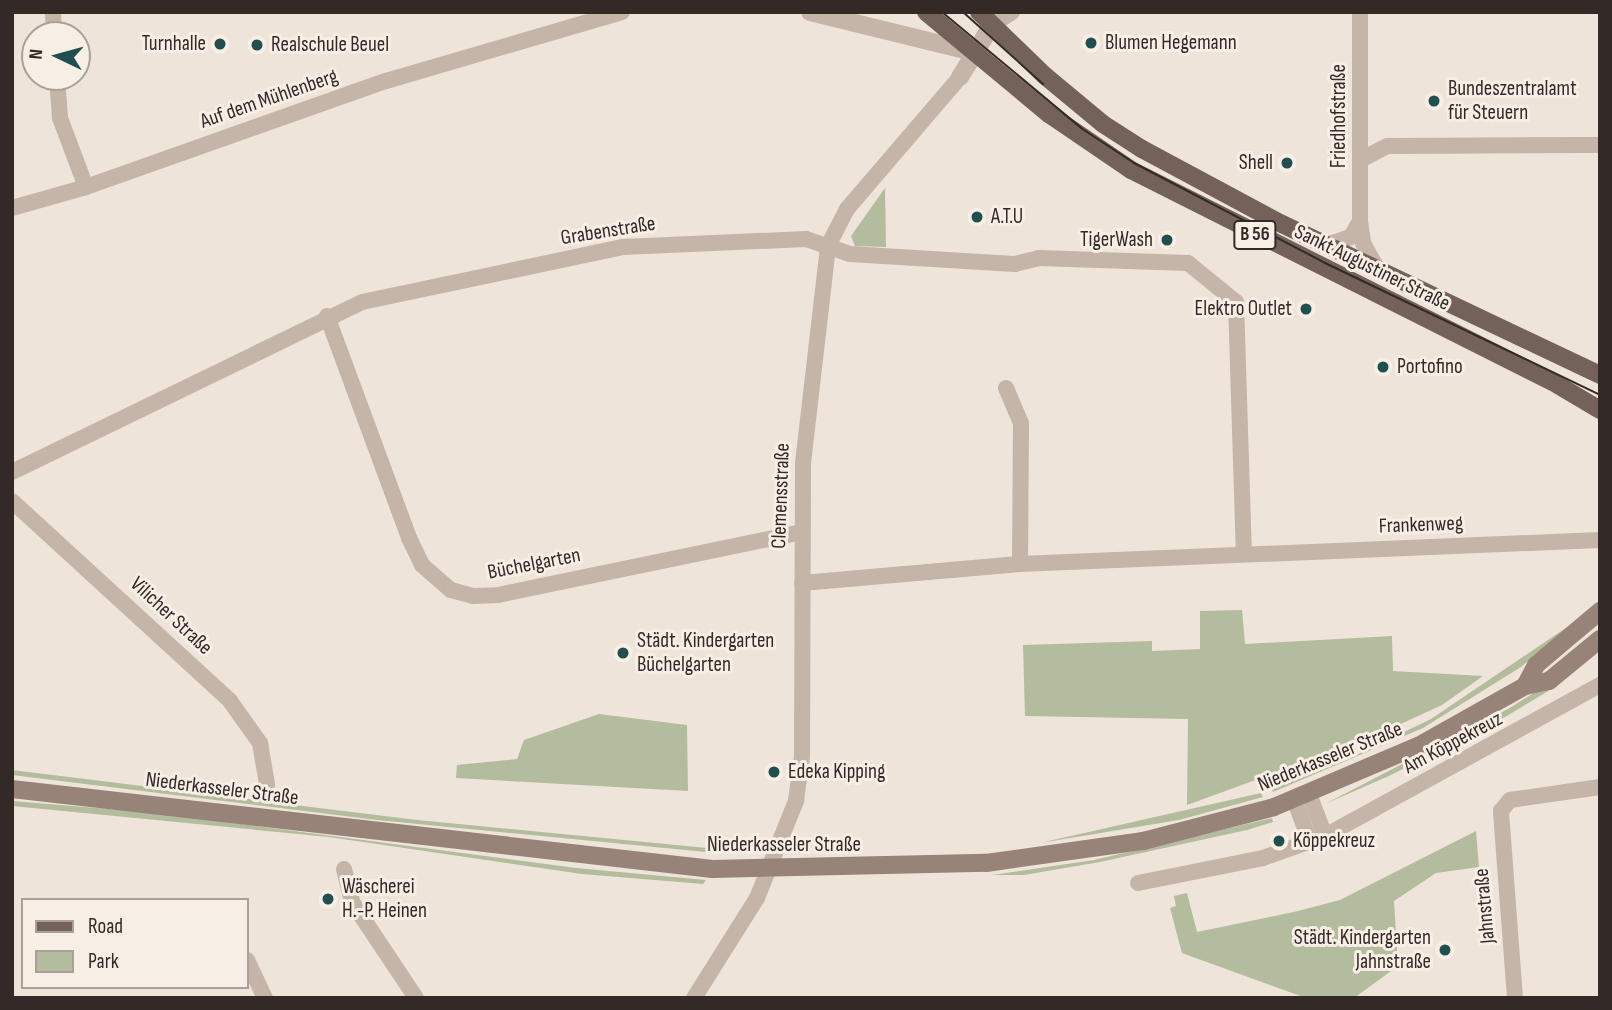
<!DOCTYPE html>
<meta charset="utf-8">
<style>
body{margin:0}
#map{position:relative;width:1612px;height:1010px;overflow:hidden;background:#eee4da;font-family:"Sofia Sans Condensed",sans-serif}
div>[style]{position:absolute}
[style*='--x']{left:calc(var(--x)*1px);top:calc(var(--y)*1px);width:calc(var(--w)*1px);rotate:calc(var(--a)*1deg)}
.green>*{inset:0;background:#b3bc9c}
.minor>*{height:16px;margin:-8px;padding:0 8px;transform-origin:8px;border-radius:8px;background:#c5b4a8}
.tertiary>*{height:18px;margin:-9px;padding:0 9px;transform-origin:9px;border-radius:9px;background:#c5b4a8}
.secondary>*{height:18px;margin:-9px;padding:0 9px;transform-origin:9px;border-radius:9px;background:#988379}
.primary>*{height:18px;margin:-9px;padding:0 9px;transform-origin:9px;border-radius:9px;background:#73615a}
.tram>*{height:2px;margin:-1px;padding:0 1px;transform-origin:1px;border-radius:1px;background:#332a27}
.dots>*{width:19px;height:19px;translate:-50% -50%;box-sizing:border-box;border:4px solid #f7eee6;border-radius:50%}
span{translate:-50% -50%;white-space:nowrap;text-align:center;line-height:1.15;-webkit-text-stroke:6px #f7eee6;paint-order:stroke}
.shield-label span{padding:2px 5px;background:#f7eee6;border:2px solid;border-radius:5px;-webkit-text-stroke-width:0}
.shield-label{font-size:19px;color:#332a27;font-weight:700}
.poi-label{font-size:21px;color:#332a27}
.left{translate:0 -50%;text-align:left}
.right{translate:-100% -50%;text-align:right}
.street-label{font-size:21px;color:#332a27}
.frame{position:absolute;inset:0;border:14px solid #332a27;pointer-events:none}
.legend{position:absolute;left:21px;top:898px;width:228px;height:91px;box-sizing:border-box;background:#f7eee6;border:2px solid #a9a09a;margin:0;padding:9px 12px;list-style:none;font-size:21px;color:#332a27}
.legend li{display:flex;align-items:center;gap:14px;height:35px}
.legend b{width:35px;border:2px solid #a9a09a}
.north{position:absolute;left:21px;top:21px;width:70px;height:70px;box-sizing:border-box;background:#f7eee6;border:2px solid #a9a09a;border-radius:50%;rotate:275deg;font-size:19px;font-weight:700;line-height:28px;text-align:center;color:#332a27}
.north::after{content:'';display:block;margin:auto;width:24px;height:32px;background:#214f4f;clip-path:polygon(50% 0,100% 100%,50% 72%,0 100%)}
</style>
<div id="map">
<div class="green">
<div style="clip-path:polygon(885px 188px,886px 247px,855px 246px,851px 236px)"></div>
<div style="clip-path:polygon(1242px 610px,1245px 644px,1392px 636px,1393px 671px,1483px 676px,1442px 705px,1368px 739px,1187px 805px,1188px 719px,1025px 716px,1023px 645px,1152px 641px,1152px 651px,1200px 649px,1200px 611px)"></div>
<div style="clip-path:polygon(1576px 621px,1521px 667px,1423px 728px,1273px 792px,1272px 789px,1344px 761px,1431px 719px)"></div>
<div style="clip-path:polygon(1600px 651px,1555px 687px,1505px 717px,1391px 775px,1325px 804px,1508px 709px)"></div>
<div style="clip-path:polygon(599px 714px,687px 725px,688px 791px,456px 778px,457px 765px,517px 759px,524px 740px)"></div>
<div style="clip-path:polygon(12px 770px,417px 820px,707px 848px,706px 852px,377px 820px,12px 775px)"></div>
<div style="clip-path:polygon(1261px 793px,1263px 797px,1179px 820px,1040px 843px)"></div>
<div style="clip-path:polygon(12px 801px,157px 813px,576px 868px,706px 880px,703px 884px,582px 874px,329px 837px,12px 806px)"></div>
<div style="clip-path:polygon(1272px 818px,1273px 822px,1247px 830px,1100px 862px,1024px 875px,992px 875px,1094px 860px)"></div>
<div style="clip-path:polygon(1476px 831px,1479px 867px,1436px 873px,1394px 901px,1398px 966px,1354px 998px,1306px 998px,1182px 953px,1170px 908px,1176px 906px,1174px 896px,1187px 893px,1197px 932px,1294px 912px,1340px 900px)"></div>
</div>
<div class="minor">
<div style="--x:53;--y:12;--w:23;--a:88"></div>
<div style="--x:1360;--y:12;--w:209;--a:90"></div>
<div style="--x:1360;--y:221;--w:22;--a:82"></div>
<div style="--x:1363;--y:243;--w:25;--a:61"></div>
<div style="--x:992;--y:25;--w:24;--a:-33"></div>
<div style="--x:57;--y:77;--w:41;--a:85.8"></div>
<div style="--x:60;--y:118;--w:74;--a:69.4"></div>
<div style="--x:1360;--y:160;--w:31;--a:-27"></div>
<div style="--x:1388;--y:146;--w:212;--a:-0.3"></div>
<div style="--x:12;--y:208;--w:77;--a:-15.8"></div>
<div style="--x:86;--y:187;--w:318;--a:-19.5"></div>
<div style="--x:386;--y:81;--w:246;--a:-16.3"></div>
<div style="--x:1326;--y:245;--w:26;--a:-18"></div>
<div style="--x:1351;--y:237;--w:18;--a:-61"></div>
<div style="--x:327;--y:316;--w:237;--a:69.7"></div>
<div style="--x:409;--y:538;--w:30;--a:64"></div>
<div style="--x:422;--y:565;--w:38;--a:41"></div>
<div style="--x:451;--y:590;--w:23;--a:15"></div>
<div style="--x:473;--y:596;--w:25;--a:-2"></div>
<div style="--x:498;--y:595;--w:310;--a:-11.7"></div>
<div style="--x:1006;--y:388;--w:38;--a:67"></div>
<div style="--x:1021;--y:423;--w:141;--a:90.4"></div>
<div style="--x:12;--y:472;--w:389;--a:-25.9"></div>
<div style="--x:362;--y:302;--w:267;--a:-11.9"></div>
<div style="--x:623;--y:247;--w:183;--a:-2.5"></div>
<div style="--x:806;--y:239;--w:46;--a:18.8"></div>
<div style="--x:850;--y:254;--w:165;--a:3.5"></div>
<div style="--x:1015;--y:264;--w:25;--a:-14"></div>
<div style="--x:1039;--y:258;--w:149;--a:1.9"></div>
<div style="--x:1188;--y:263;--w:62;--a:39.1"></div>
<div style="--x:1236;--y:302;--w:250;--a:88.2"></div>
<div style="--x:12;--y:501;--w:296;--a:42.5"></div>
<div style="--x:230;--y:701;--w:52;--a:54.5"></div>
<div style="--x:260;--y:743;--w:42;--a:80.3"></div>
<div style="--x:802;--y:583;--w:219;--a:-5"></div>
<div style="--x:1020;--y:564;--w:580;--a:-2.37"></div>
<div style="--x:1309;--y:794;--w:45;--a:69.1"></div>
<div style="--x:1294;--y:799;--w:46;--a:69.6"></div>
<div style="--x:344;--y:869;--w:34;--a:76"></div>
<div style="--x:352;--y:902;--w:115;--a:56.3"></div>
<div style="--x:1138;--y:883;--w:127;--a:-11.3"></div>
<div style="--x:1263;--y:858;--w:66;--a:-19.5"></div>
<div style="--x:1325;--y:836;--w:314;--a:-28.8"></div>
<div style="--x:247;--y:960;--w:42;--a:64.7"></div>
<div style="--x:694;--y:998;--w:118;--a:-57.8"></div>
<div style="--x:757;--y:898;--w:105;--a:-68.1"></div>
<div style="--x:796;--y:801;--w:45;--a:-82.4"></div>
<div style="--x:802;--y:756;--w:293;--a:-89.8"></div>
<div style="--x:803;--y:463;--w:218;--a:-83.4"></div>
<div style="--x:828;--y:246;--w:42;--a:-62.8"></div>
<div style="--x:847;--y:209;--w:174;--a:-49.4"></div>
<div style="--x:1515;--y:998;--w:188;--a:-94.3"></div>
<div style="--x:1501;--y:811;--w:14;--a:-51"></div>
<div style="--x:1510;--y:800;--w:91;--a:-8.2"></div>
</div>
<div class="tertiary">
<div style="--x:810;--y:12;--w:168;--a:13.8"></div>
<div style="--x:960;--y:77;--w:61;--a:-58.4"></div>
</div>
<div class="secondary">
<div style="--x:1525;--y:686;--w:24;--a:-62"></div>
<div style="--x:1536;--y:665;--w:84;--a:-40.2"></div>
<div style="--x:12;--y:789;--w:705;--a:6.52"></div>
<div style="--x:712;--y:869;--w:274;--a:-1.3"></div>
<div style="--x:986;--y:863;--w:159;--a:-8"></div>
<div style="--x:1143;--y:841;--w:135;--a:-14.5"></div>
<div style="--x:1274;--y:807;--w:156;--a:-23"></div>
<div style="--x:1418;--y:746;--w:123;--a:-29.3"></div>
<div style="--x:1525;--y:686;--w:25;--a:-12"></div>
<div style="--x:1549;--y:681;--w:66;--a:-39.5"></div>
</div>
<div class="primary">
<div style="--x:926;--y:12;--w:160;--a:39.7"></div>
<div style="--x:1049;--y:114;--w:99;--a:34.3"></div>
<div style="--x:1131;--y:170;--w:478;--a:26.7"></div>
<div style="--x:1558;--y:385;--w:49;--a:30.8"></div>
<div style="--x:979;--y:12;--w:91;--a:44.1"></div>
<div style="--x:1044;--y:75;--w:77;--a:39.7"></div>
<div style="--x:1103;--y:124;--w:46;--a:32.7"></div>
<div style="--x:1142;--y:149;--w:159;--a:28.2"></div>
<div style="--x:1282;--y:224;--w:352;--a:25.4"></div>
</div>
<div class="tram">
<div style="--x:942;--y:12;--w:181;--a:39.8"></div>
<div style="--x:1081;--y:128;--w:64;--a:33.4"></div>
<div style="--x:1134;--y:163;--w:216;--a:27.6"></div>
<div style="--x:1325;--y:263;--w:305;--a:25.6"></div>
<div style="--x:963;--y:12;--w:108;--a:42"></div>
</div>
<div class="dots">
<div style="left:1091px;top:43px;background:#214f4f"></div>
<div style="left:220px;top:44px;background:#214f4f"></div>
<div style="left:257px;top:45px;background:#214f4f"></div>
<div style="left:1434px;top:101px;background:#214f4f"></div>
<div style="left:1287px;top:163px;background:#214f4f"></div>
<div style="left:977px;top:217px;background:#214f4f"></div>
<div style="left:1167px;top:240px;background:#214f4f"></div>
<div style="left:1306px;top:309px;background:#214f4f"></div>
<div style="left:1383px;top:367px;background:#214f4f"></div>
<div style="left:623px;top:653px;background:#214f4f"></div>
<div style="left:774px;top:772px;background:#214f4f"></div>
<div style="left:1279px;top:841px;background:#214f4f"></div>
<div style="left:328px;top:899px;background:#214f4f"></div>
<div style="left:1445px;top:950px;background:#214f4f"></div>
</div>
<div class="shield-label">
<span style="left:1255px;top:235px">B 56</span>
</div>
<div class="poi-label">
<span class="left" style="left:1105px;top:43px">Blumen Hegemann</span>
<span class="right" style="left:206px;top:44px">Turnhalle</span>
<span class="left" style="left:271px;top:45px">Realschule Beuel</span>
<span class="left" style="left:1448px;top:101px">Bundeszentralamt<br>für Steuern</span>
<span class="right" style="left:1273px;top:163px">Shell</span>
<span class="left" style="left:991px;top:217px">A.T.U</span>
<span class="right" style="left:1153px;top:240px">TigerWash</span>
<span class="right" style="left:1292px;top:309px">Elektro Outlet</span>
<span class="left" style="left:1397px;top:367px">Portofino</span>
<span class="left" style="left:637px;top:653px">Städt. Kindergarten<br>Büchelgarten</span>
<span class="left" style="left:788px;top:772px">Edeka Kipping</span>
<span class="left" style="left:1293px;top:841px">Köppekreuz</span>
<span class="left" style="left:342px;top:899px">Wäscherei<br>H.-P. Heinen</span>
<span class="right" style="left:1431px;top:950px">Städt. Kindergarten<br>Jahnstraße</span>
</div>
<div class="street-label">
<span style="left:269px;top:99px;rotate:-19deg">Auf dem Mühlenberg</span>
<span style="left:1339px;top:116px;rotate:-90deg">Friedhofstraße</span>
<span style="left:608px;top:231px;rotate:-9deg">Grabenstraße</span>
<span style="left:1372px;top:268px;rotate:26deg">Sankt Augustiner Straße</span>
<span style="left:781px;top:496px;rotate:-88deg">Clemensstraße</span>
<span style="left:1421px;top:525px;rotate:-2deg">Frankenweg</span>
<span style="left:534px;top:564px;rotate:-11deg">Büchelgarten</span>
<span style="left:171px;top:616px;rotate:43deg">Vilicher Straße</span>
<span style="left:1453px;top:743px;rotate:-28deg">Am Köppekreuz</span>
<span style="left:1330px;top:757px;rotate:-22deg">Niederkasseler Straße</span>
<span style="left:222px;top:789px;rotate:7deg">Niederkasseler Straße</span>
<span style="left:784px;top:845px">Niederkasseler Straße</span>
<span style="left:1485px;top:906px;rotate:-95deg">Jahnstraße</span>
</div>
<div class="frame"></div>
<ul class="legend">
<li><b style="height:9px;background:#73615a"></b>Road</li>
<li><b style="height:19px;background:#b3bc9c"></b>Park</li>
</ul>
<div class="north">N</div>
</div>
